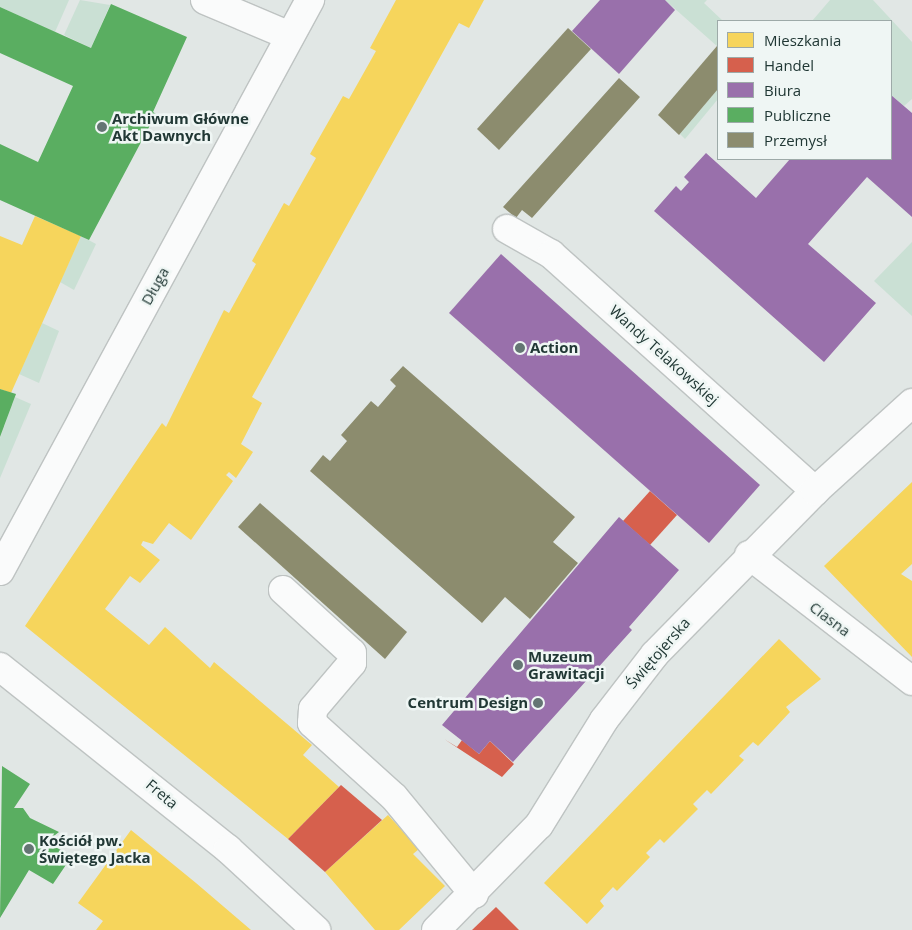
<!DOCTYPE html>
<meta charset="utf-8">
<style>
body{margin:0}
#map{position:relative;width:912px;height:930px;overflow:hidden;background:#e1e7e5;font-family:"Open Sans",sans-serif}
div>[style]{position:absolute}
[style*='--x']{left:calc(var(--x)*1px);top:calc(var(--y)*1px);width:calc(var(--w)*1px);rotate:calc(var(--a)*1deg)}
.green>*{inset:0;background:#cae0d4}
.homes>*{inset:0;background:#f6d55c}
.shops>*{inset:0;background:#d6604d}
.offices>*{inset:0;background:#9970ab}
.public>*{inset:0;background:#5aae61}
.industry>*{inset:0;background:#8c8c6e}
.roads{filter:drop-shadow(1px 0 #bec3c2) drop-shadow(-1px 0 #bec3c2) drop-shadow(0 1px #bec3c2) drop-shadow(0 -1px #bec3c2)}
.minor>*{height:28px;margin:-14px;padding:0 14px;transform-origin:14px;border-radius:14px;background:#fafbfb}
.dots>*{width:14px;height:14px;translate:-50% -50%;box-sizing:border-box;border:2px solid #eff6f4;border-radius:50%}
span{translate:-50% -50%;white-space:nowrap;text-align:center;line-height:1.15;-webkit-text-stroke:5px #eff6f4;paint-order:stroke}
.poi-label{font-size:15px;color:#213835;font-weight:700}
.left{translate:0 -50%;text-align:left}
.right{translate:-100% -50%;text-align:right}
.street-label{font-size:15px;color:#213835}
.legend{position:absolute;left:717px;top:20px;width:175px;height:140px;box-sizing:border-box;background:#eff6f4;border:1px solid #9daaa8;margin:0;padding:6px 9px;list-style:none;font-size:15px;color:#213835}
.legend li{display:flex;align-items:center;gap:10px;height:25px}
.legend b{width:25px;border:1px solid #9daaa8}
</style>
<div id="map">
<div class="green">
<div style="clip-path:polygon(0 0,69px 0,55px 32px,0 7px)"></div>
<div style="clip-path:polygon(80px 0,110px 5px,91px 48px,64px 35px)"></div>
<div style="clip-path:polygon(665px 0,707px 0,704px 3px,723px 21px,718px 21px,718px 47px)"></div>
<div style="clip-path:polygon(830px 0,873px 0,912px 42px,912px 99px,904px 106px,891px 95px,891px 21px,812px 21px)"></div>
<div style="clip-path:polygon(718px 89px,718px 99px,685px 139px,680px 134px)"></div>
<div style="clip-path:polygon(81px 236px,96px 244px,74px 290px,60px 282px)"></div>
<div style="clip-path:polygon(912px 242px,912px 316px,874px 281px)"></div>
<div style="clip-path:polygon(42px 323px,59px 331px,39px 383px,19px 374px)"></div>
<div style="clip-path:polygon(15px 397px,31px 404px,0 478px,0 438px)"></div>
</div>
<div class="homes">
<div style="clip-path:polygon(396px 0,484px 0,469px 28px,459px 23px,252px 397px,262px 403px,241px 444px,253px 452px,236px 478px,229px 472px,226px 475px,233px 481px,191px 540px,169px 523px,153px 544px,143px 541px,141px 545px,160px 560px,140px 583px,130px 576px,105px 609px,149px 645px,165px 627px,210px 668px,214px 662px,312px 745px,303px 755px,339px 787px,288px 839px,25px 626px,162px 423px,166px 427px,224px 310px,229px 313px,256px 264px,252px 261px,284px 203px,289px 206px,316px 158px,310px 154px,343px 96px,349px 99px,376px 51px,370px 48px)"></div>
<div style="clip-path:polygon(35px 216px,81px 236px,11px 393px,0 389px,0 236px,22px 245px)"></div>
<div style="clip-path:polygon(912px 482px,912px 564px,901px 574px,912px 581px,912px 657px,824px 566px)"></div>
<div style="clip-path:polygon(779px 639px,821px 679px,786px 707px,790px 712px,758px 746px,753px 742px,739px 756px,744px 760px,711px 794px,707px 790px,693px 804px,698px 809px,664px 843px,660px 839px,646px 853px,650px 857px,617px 891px,613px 887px,600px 901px,604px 906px,587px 924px,544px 883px)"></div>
<div style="clip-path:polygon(388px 815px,419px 849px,413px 854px,445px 886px,399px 930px,375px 930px,325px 872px)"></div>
<div style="clip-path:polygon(131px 830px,196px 883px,251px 930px,96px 930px,103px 921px,78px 903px)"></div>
</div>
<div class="shops">
<div style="clip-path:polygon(650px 491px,677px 515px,650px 545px,623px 521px)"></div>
<div style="clip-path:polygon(444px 739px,457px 747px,462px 740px,479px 754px,490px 741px,514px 764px,502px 777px)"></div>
<div style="clip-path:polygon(341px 785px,382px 820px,325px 872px,288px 839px)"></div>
<div style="clip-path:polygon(496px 907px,519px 930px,472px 930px)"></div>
</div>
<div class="offices">
<div style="clip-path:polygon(600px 0,665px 0,675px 10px,619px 74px,572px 31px)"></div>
<div style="clip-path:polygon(891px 95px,912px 113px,912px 217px,867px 177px,808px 244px,876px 303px,824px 362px,654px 211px,676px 186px,681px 191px,689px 182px,684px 177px,706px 153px,756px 198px,790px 159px,891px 159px)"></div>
<div style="clip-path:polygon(501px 254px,760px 485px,709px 543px,449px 313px)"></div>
<div style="clip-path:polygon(619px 517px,679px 570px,629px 627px,632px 630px,513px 762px,490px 741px,479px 754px,442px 725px)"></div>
</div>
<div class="public">
<div style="clip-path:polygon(111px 4px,187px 37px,153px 112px,156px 114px,89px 240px,0 200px,0 144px,38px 162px,73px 86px,0 53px,0 7px,91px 48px)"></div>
<div style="clip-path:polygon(0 389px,16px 394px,0 437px)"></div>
<div style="clip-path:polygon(2px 766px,30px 784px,14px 808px,23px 808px,30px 818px,59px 832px,46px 842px,72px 856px,53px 884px,29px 870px,0 918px)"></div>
</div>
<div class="industry">
<div style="clip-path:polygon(568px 28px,591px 49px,499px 150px,477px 129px)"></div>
<div style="clip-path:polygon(717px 46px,718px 89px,679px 135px,658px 115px)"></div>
<div style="clip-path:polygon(619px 78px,640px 97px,532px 218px,522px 210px,516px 218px,503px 207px)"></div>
<div style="clip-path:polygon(403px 366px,575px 517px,553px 542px,578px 563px,530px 619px,505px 597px,482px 623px,310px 471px,323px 455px,330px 461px,347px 441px,341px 435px,371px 401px,378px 407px,396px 386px,390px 380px)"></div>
<div style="clip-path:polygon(260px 503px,407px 632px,385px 659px,238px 527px)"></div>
</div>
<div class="roads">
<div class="minor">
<div style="--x:205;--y:0;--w:92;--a:23"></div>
<div style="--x:507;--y:229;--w:51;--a:29.6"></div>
<div style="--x:551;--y:254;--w:355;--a:41.9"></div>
<div style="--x:749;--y:555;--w:206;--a:37.7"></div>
<div style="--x:0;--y:571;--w:650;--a:-61.5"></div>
<div style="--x:283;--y:590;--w:93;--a:42.4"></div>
<div style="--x:352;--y:653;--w:10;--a:90"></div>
<div style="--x:352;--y:663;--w:60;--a:130.3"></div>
<div style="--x:313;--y:709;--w:14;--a:94"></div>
<div style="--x:312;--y:723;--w:110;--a:42.1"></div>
<div style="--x:394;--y:797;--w:126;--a:50.5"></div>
<div style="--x:0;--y:667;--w:292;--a:38.6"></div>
<div style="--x:228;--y:849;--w:120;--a:42.6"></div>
<div style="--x:436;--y:930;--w:147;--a:-45.6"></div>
<div style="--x:539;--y:825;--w:123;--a:-58.2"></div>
<div style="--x:604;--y:720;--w:83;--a:-52.3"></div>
<div style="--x:655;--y:654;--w:228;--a:-45.5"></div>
<div style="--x:815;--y:491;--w:131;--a:-42.2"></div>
</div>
</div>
<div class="dots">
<div style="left:102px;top:127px;background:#647573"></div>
<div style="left:520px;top:348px;background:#647573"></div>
<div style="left:518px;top:665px;background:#647573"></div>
<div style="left:538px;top:703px;background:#647573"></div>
<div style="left:29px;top:849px;background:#647573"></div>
</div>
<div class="poi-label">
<span class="left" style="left:112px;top:127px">Archiwum Główne<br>Akt Dawnych</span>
<span class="left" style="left:530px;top:348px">Action</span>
<span class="left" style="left:528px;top:665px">Muzeum<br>Grawitacji</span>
<span class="right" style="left:528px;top:703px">Centrum Design</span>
<span class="left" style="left:39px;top:849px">Kościół pw.<br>Świętego Jacka</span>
</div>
<div class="street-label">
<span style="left:155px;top:286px;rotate:-61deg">Długa</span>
<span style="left:664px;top:355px;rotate:42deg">Wandy Telakowskiej</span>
<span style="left:830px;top:619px;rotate:37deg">Ciasna</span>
<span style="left:658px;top:653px;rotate:-49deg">Świętojerska</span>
<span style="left:162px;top:794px;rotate:40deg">Freta</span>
</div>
<ul class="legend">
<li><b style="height:14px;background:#f6d55c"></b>Mieszkania</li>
<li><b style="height:14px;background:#d6604d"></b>Handel</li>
<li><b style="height:14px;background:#9970ab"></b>Biura</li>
<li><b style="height:14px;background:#5aae61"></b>Publiczne</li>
<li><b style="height:14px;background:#8c8c6e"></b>Przemysł</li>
</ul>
</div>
